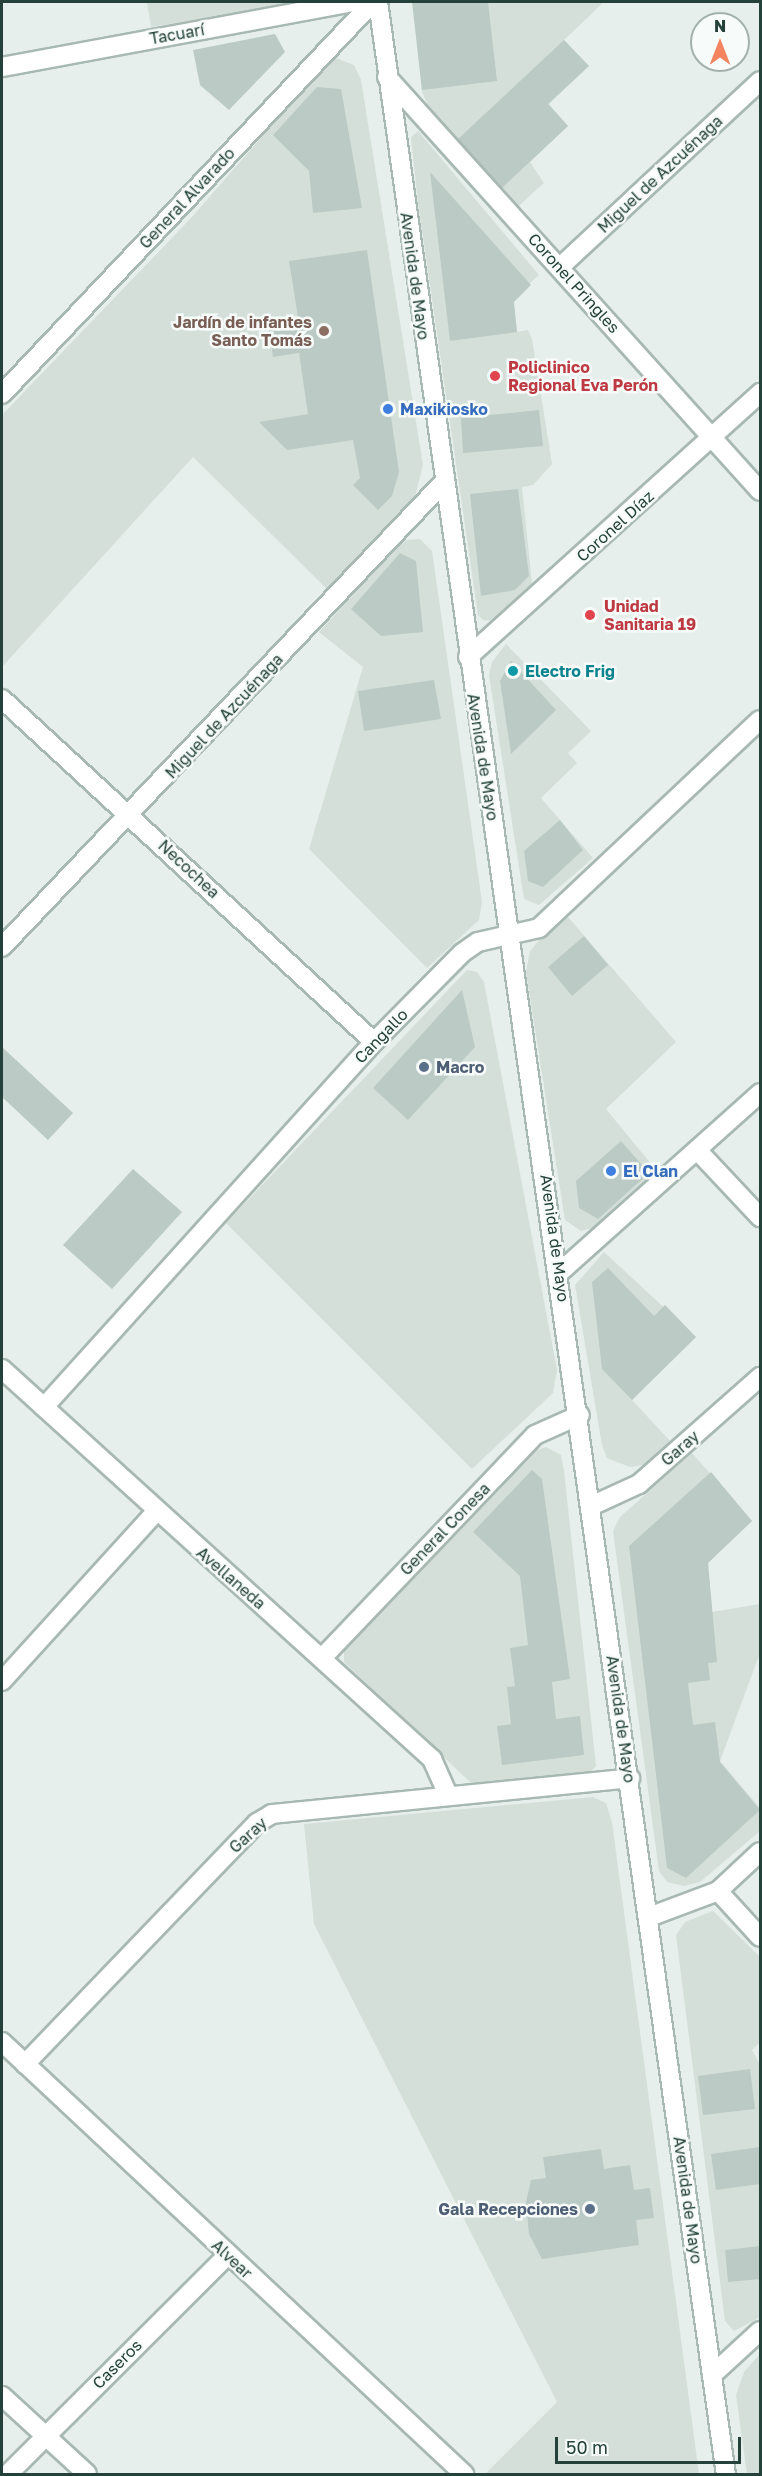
<!DOCTYPE html>
<meta charset="utf-8">
<style>
body{margin:0}
#map{position:relative;width:762px;height:2476px;overflow:hidden;background:#e6efeb;font-family:"Golos Text",sans-serif}
div>[style]{position:absolute}
[style*='--x']{left:calc(var(--x)*1px);top:calc(var(--y)*1px);width:calc(var(--w)*1px);rotate:calc(var(--a)*1deg)}
.built>*{inset:0;background:#d4dfda}
.building>*{inset:0;background:#bbcac4}
.roads{filter:drop-shadow(2px 0 #a8b8b2) drop-shadow(-2px 0 #a8b8b2) drop-shadow(0 2px #a8b8b2) drop-shadow(0 -2px #a8b8b2)}
.street>*{height:18px;margin:-9px;padding:0 9px;transform-origin:9px;border-radius:9px;background:#fff}
.secondary>*{height:18px;margin:-9px;padding:0 9px;transform-origin:9px;border-radius:9px;background:#fff}
.dots>*{width:16px;height:16px;translate:-50% -50%;box-sizing:border-box;border:3px solid #f7fbf9;border-radius:50%}
span{translate:-50% -50%;white-space:nowrap;text-align:center;line-height:1.15;-webkit-text-stroke:5px #f7fbf9;paint-order:stroke}
.street-label{font-size:16px;color:#24423a}
.education-label{font-size:16px;color:#785e54;font-weight:700}
.right{translate:-100% -50%;text-align:right}
.health-label{font-size:16px;color:#be3a42;font-weight:700}
.left{translate:0 -50%;text-align:left}
.shop-label{font-size:16px;color:#366cbe;font-weight:700}
.culture-label{font-size:16px;color:#0d838f;font-weight:700}
.service-label{font-size:16px;color:#4e5e75;font-weight:700}
.frame{position:absolute;inset:0;border:3px solid #24423a;pointer-events:none}
.north{position:absolute;left:690px;top:12px;width:60px;height:60px;box-sizing:border-box;background:#f7fbf9;border:2px solid #a3b1ad;border-radius:50%;rotate:0deg;font-size:16px;font-weight:700;line-height:24px;text-align:center;color:#24423a}
.north::after{content:'';display:block;margin:auto;width:21px;height:27px;background:#f4845f;clip-path:polygon(50% 0,100% 100%,50% 72%,0 100%)}
.scale{position:absolute;left:555px;top:2437px;width:186px;height:27px;box-sizing:border-box;border:3px solid #24423a;border-top:0;padding-left:8px;font-size:18px;line-height:21px;white-space:nowrap;color:#24423a;-webkit-text-stroke:4px #f7fbf9;paint-order:stroke}
</style>
<div id="map">
<div class="built">
<div style="clip-path:polygon(147px 2px,307px 2px,151px 27px)"></div>
<div style="clip-path:polygon(413px 2px,604px 2px,564px 40px,589px 66px,549px 104px,568px 126px,530px 162px,544px 183px,512px 212px,431px 112px,422px 92px)"></div>
<div style="clip-path:polygon(336px 58px,354px 65px,361px 80px,423px 465px,414px 501px,327px 589px,193px 457px,2px 667px,2px 415px,192px 217px,327px 62px)"></div>
<div style="clip-path:polygon(418px 131px,539px 275px,513px 299px,517px 332px,528px 330px,532px 339px,552px 464px,533px 485px,522px 487px,533px 593px,498px 621px,483px 620px,478px 615px,418px 203px,411px 137px)"></div>
<div style="clip-path:polygon(420px 539px,432px 551px,482px 902px,479px 920px,427px 968px,309px 849px,363px 667px,319px 632px,396px 548px,407px 540px)"></div>
<div style="clip-path:polygon(506px 644px,591px 731px,568px 753px,577px 763px,541px 798px,593px 858px,539px 905px,524px 899px,489px 675px,492px 662px)"></div>
<div style="clip-path:polygon(568px 917px,676px 1042px,606px 1109px,656px 1170px,592px 1228px,581px 1231px,565px 1220px,526px 972px,530px 951px,540px 939px)"></div>
<div style="clip-path:polygon(467px 970px,477px 972px,484px 982px,557px 1370px,553px 1393px,472px 1469px,226px 1223px)"></div>
<div style="clip-path:polygon(604px 1252px,696px 1337px,632px 1400px,672px 1443px,642px 1465px,630px 1467px,607px 1458px,602px 1445px,575px 1285px)"></div>
<div style="clip-path:polygon(546px 1447px,561px 1455px,564px 1471px,596px 1766px,586px 1777px,471px 1783px,344px 1662px,344px 1644px,531px 1452px)"></div>
<div style="clip-path:polygon(692px 1453px,752px 1521px,708px 1563px,712px 1612px,760px 1604px,760px 1653px,720px 1761px,760px 1808px,760px 1831px,700px 1882px,684px 1886px,667px 1882px,659px 1871px,613px 1531px,620px 1517px)"></div>
<div style="clip-path:polygon(593px 1797px,606px 1803px,612px 1822px,699px 2474px,485px 2474px,557px 2402px,314px 1924px,304px 1824px)"></div>
<div style="clip-path:polygon(713px 1911px,760px 1957px,760px 2042px,752px 2050px,760px 2065px,760px 2317px,734px 2331px,725px 2321px,676px 1935px,685px 1922px)"></div>
<div style="clip-path:polygon(760px 2354px,760px 2474px,747px 2474px,736px 2395px,744px 2372px)"></div>
</div>
<div class="building">
<div style="clip-path:polygon(412px 2px,488px 2px,497px 81px,422px 90px)"></div>
<div style="clip-path:polygon(275px 34px,285px 52px,229px 110px,200px 85px,193px 50px)"></div>
<div style="clip-path:polygon(564px 40px,589px 66px,548px 104px,568px 126px,502px 188px,458px 139px)"></div>
<div style="clip-path:polygon(317px 87px,341px 89px,362px 208px,313px 213px,309px 171px,273px 135px)"></div>
<div style="clip-path:polygon(430px 172px,531px 285px,514px 302px,517px 332px,450px 341px)"></div>
<div style="clip-path:polygon(367px 250px,399px 472px,392px 496px,378px 510px,353px 485px,360px 478px,353px 440px,287px 450px,259px 422px,308px 414px,299px 353px,273px 357px,268px 321px,298px 317px,289px 261px)"></div>
<div style="clip-path:polygon(539px 410px,543px 446px,463px 453px,461px 418px)"></div>
<div style="clip-path:polygon(518px 489px,529px 576px,515px 590px,481px 596px,470px 494px)"></div>
<div style="clip-path:polygon(400px 553px,416px 561px,423px 632px,381px 636px,351px 609px)"></div>
<div style="clip-path:polygon(511px 661px,556px 710px,511px 754px,500px 681px)"></div>
<div style="clip-path:polygon(434px 680px,441px 719px,364px 731px,358px 691px)"></div>
<div style="clip-path:polygon(560px 820px,583px 850px,543px 887px,528px 881px,524px 851px)"></div>
<div style="clip-path:polygon(584px 936px,608px 965px,572px 996px,548px 967px)"></div>
<div style="clip-path:polygon(462px 990px,475px 1047px,408px 1120px,373px 1088px)"></div>
<div style="clip-path:polygon(2px 1047px,73px 1113px,48px 1140px,2px 1097px)"></div>
<div style="clip-path:polygon(621px 1141px,649px 1173px,598px 1219px,579px 1208px,576px 1181px)"></div>
<div style="clip-path:polygon(133px 1169px,182px 1212px,112px 1289px,63px 1245px)"></div>
<div style="clip-path:polygon(608px 1268px,654px 1316px,665px 1305px,696px 1337px,632px 1400px,602px 1369px,592px 1282px)"></div>
<div style="clip-path:polygon(532px 1470px,542px 1479px,570px 1679px,552px 1682px,556px 1719px,580px 1716px,584px 1755px,502px 1765px,497px 1726px,511px 1724px,507px 1687px,515px 1686px,510px 1648px,528px 1645px,520px 1576px,473px 1532px)"></div>
<div style="clip-path:polygon(711px 1472px,752px 1521px,708px 1563px,717px 1662px,708px 1663px,710px 1680px,688px 1683px,693px 1725px,715px 1722px,720px 1762px,760px 1810px,686px 1878px,667px 1868px,629px 1546px)"></div>
<div style="clip-path:polygon(750px 2069px,755px 2109px,703px 2115px,698px 2076px)"></div>
<div style="clip-path:polygon(760px 2147px,760px 2184px,716px 2190px,711px 2154px)"></div>
<div style="clip-path:polygon(601px 2149px,604px 2169px,630px 2165px,634px 2190px,650px 2188px,654px 2218px,636px 2220px,639px 2245px,542px 2259px,529px 2234px,526px 2202px,531px 2180px,546px 2178px,543px 2157px)"></div>
<div style="clip-path:polygon(760px 2246px,760px 2279px,728px 2282px,725px 2250px)"></div>
</div>
<div class="roads">
<div class="street">
<div style="--x:2;--y:67;--w:357;--a:-10.5"></div>
<div style="--x:387;--y:77;--w:557;--a:47.98"></div>
<div style="--x:560;--y:267;--w:273;--a:-42.9"></div>
<div style="--x:468;--y:657;--w:394;--a:-42.1"></div>
<div style="--x:2;--y:699;--w:506;--a:42.68"></div>
<div style="--x:698;--y:1151;--w:91;--a:46.8"></div>
<div style="--x:560;--y:1272;--w:268;--a:-41.8"></div>
<div style="--x:2;--y:1369;--w:581;--a:42.21"></div>
<div style="--x:432;--y:1759;--w:39;--a:66"></div>
<div style="--x:44;--y:1407;--w:492;--a:-47.9"></div>
<div style="--x:374;--y:1042;--w:125;--a:-45.3"></div>
<div style="--x:462;--y:953;--w:19;--a:-35"></div>
<div style="--x:478;--y:942;--w:63;--a:-12.9"></div>
<div style="--x:539;--y:928;--w:303;--a:-43.3"></div>
<div style="--x:591;--y:1506;--w:53;--a:-24.6"></div>
<div style="--x:639;--y:1484;--w:162;--a:-41.5"></div>
<div style="--x:322;--y:1658;--w:308;--a:-46.3"></div>
<div style="--x:535;--y:1435;--w:49;--a:-24"></div>
<div style="--x:2;--y:1681;--w:229;--a:-47.7"></div>
<div style="--x:718;--y:1891;--w:62;--a:47.6"></div>
<div style="--x:649;--y:1917;--w:74;--a:-20.6"></div>
<div style="--x:718;--y:1891;--w:57;--a:-42.9"></div>
<div style="--x:2;--y:2042;--w:633;--a:43.08"></div>
<div style="--x:25;--y:2064;--w:335;--a:-46.1"></div>
<div style="--x:257;--y:1823;--w:17;--a:-31"></div>
<div style="--x:272;--y:1814;--w:360;--a:-5.7"></div>
<div style="--x:712;--y:2375;--w:65;--a:-42.5"></div>
<div style="--x:2;--y:2396;--w:115;--a:42.5"></div>
<div style="--x:8;--y:2474;--w:310;--a:-44.9"></div>
</div>
<div class="secondary">
<div style="--x:378;--y:2;--w:2496;--a:81.99"></div>
<div style="--x:2;--y:394;--w:540;--a:-46.58"></div>
<div style="--x:2;--y:947;--w:640;--a:-46.46"></div>
</div>
</div>
<div class="dots">
<div style="left:324px;top:331px;background:#8d6e63"></div>
<div style="left:495px;top:376px;background:#e0444e"></div>
<div style="left:388px;top:409px;background:#3f7fe0"></div>
<div style="left:590px;top:615px;background:#e0444e"></div>
<div style="left:513px;top:671px;background:#0f9aa8"></div>
<div style="left:424px;top:1067px;background:#5c6f8a"></div>
<div style="left:611px;top:1171px;background:#3f7fe0"></div>
<div style="left:590px;top:2209px;background:#5c6f8a"></div>
</div>
<div class="street-label">
<span style="left:177px;top:34px;rotate:-10deg">Tacuarí</span>
<span style="left:660px;top:174px;rotate:-43deg">Miguel de Azcuénaga</span>
<span style="left:187px;top:198px;rotate:-47deg">General Alvarado</span>
<span style="left:415px;top:276px;rotate:82deg">Avenida de Mayo</span>
<span style="left:574px;top:283px;rotate:48deg">Coronel Pringles</span>
<span style="left:615px;top:526px;rotate:-42deg">Coronel Díaz</span>
<span style="left:224px;top:716px;rotate:-47deg">Miguel de Azcuénaga</span>
<span style="left:483px;top:757px;rotate:81deg">Avenida de Mayo</span>
<span style="left:189px;top:869px;rotate:43deg">Necochea</span>
<span style="left:381px;top:1036px;rotate:-46deg">Cangallo</span>
<span style="left:555px;top:1238px;rotate:82deg">Avenida de Mayo</span>
<span style="left:680px;top:1448px;rotate:-41deg">Garay</span>
<span style="left:445px;top:1529px;rotate:-46deg">General Conesa</span>
<span style="left:231px;top:1578px;rotate:41deg">Avellaneda</span>
<span style="left:621px;top:1719px;rotate:82deg">Avenida de Mayo</span>
<span style="left:248px;top:1835px;rotate:-42deg">Garay</span>
<span style="left:688px;top:2200px;rotate:82deg">Avenida de Mayo</span>
<span style="left:232px;top:2259px;rotate:43deg">Alvear</span>
<span style="left:117px;top:2364px;rotate:-45deg">Caseros</span>
</div>
<div class="education-label">
<span class="right" style="left:312px;top:331px">Jardín de infantes<br>Santo Tomás</span>
</div>
<div class="health-label">
<span class="left" style="left:508px;top:376px">Policlinico<br>Regional Eva Perón</span>
<span class="left" style="left:604px;top:615px">Unidad<br>Sanitaria 19</span>
</div>
<div class="shop-label">
<span class="left" style="left:400px;top:409px">Maxikiosko</span>
<span class="left" style="left:623px;top:1171px">El Clan</span>
</div>
<div class="culture-label">
<span class="left" style="left:525px;top:671px">Electro Frig</span>
</div>
<div class="service-label">
<span class="left" style="left:436px;top:1067px">Macro</span>
<span class="right" style="left:578px;top:2209px">Gala Recepciones</span>
</div>
<div class="frame"></div>
<div class="north">N</div>
<div class="scale">50 m</div>
</div>
